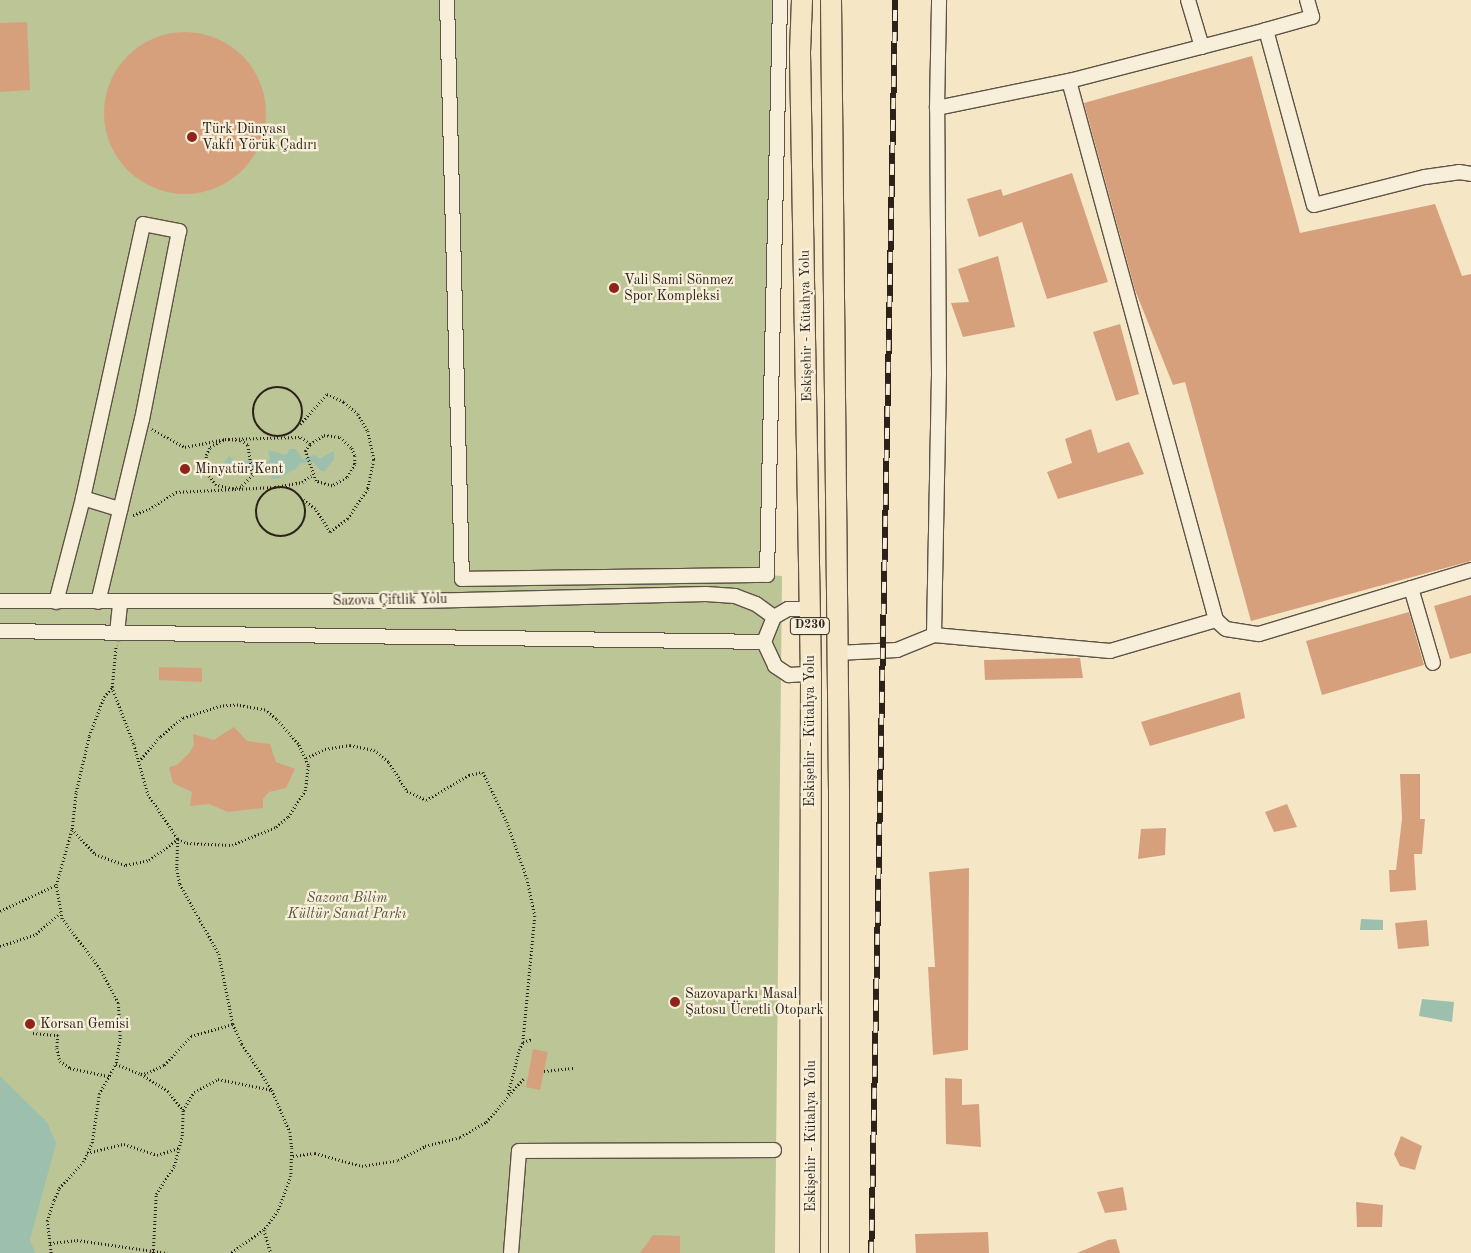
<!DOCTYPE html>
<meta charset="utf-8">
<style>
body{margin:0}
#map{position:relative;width:1471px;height:1253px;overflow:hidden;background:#f5e6c6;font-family:"Old Standard TT",serif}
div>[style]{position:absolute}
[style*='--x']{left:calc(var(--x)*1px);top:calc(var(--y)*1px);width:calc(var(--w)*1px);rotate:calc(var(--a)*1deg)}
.green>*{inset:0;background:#bbc596}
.water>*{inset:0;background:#9dc0ae}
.building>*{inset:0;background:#d7a07d}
.round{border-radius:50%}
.path>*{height:2.5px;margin-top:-1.25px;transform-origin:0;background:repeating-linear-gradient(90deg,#2c221a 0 1px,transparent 0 3.5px)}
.path>.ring{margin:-1.25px;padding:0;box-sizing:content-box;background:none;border:2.5px solid #2c221a;border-radius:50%}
.roads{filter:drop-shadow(1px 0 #5e5345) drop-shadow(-1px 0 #5e5345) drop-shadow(0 1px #5e5345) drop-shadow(0 -1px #5e5345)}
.minor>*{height:14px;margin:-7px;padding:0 7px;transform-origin:7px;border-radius:7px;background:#f8efda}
.highway>*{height:20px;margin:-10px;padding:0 10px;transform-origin:10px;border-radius:10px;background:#f5e6c6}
.rail>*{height:5.5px;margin-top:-2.75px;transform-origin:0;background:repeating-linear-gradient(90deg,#f8efda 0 11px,#2c221a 0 22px);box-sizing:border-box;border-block:1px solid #2c221a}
.dots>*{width:14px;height:14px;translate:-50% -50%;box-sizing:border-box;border:2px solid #f8efda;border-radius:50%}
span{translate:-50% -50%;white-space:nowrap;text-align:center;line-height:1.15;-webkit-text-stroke:4.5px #f8efda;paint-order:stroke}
.shield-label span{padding:1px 4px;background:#f8efda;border:1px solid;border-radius:4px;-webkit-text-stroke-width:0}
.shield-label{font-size:12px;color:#2c221a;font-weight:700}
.poi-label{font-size:14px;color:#2c221a}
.left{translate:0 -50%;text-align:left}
.street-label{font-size:14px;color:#2c221a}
.park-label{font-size:14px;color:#57533f;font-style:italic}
</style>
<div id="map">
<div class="green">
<div style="clip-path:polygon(0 0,780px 0,767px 575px,782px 576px,775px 1253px,0 1253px)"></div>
</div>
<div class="water">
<div style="clip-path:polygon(290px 449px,296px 449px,302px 459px,315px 455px,319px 459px,334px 451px,334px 459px,325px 471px,321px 471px,313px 462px,300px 463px,296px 469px,276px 479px,272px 479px,263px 468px,228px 470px,222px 465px,229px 456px,238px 463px,252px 460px,266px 463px,270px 459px,268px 450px,286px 455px)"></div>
<div style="clip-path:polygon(1361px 919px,1383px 920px,1383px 930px,1360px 930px)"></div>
<div style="clip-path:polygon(1422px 999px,1454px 1002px,1452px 1022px,1419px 1016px)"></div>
<div style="clip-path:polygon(0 1076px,47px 1122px,56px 1143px,30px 1240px,35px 1253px,0 1253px)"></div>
</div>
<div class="building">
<div style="clip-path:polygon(27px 22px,30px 90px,0 92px,0 23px)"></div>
<div class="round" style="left:104px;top:32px;width:162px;height:162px"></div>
<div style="clip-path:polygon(1252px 56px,1300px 233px,1435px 204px,1462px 276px,1471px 274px,1471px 561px,1251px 621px,1185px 382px,1173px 385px,1135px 290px,1084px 103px)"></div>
<div style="clip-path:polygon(1072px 173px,1108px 282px,1047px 299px,1022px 222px,979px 237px,967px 199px,1001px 189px,1003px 196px)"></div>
<div style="clip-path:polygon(998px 256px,1015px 327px,963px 337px,951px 303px,969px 302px,958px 269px)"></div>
<div style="clip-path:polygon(1120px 324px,1139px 394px,1116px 401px,1093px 332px)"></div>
<div style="clip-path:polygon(1091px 429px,1098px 453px,1129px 442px,1144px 474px,1058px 499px,1047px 472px,1072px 463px,1065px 439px)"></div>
<div style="clip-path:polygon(1471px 595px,1471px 653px,1450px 659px,1434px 606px)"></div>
<div style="clip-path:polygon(1409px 612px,1424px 665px,1322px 695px,1306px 641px)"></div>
<div style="clip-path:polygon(1080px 658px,1083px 678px,985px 680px,984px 660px)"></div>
<div style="clip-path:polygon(159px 667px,202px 668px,202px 682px,159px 680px)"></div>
<div style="clip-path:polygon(1240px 692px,1245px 718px,1150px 746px,1141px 722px)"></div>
<div style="clip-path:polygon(234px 727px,247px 741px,270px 744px,276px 762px,295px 769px,286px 788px,269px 792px,263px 799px,263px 808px,228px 812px,209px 804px,190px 806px,192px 792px,173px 783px,169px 767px,177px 765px,190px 752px,194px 745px,193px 734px,214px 740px)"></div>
<div style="clip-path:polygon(1400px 774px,1420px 774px,1420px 819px,1425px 819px,1422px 854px,1414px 854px,1416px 890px,1390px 892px,1389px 870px,1396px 870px,1402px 819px)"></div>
<div style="clip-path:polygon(1287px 804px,1297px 827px,1274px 832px,1265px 812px)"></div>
<div style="clip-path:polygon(1166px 828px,1165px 855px,1138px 859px,1141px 829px)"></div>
<div style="clip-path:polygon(969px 868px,968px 1050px,933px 1055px,928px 967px,935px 967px,929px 872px)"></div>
<div style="clip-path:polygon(1427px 920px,1429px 946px,1398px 949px,1395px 923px)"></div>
<div style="clip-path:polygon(533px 1049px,548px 1052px,540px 1090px,526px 1087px)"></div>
<div style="clip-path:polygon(945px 1078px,962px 1079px,962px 1105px,979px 1104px,981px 1147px,946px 1144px)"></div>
<div style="clip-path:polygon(1401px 1136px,1422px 1146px,1415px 1170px,1400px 1166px,1394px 1154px)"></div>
<div style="clip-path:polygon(1123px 1187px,1127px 1210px,1105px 1213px,1097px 1192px)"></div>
<div style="clip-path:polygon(1356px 1202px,1383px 1205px,1382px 1227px,1357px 1227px)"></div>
<div style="clip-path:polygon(988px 1232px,989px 1253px,916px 1253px,915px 1234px)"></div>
<div style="clip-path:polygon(653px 1235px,680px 1236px,680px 1253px,640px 1253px)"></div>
<div style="clip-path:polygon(1116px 1239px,1120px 1253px,1077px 1253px,1108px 1240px)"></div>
</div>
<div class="path">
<div class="ring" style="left:253px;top:387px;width:47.5px;height:47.5px"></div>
<div style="--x:300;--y:424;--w:40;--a:-48"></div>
<div style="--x:327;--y:394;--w:19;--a:25"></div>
<div style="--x:344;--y:402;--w:18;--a:41"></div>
<div style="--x:358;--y:414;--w:20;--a:60"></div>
<div style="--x:368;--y:431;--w:30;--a:78"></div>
<div style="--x:374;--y:460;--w:30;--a:102"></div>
<div style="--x:368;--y:489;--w:36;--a:124"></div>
<div style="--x:348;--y:519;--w:22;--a:144"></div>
<div style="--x:330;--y:532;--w:27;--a:-123"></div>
<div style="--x:315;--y:509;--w:15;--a:-143"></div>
<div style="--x:152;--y:429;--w:38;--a:29"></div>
<div style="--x:185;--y:447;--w:41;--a:-11.3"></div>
<div style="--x:225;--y:439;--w:76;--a:-1.5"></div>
<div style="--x:301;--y:437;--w:11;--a:38"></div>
<div style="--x:324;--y:435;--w:16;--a:7"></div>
<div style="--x:340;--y:437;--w:16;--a:43"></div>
<div style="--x:352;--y:448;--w:9;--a:69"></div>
<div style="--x:355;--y:456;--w:8;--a:90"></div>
<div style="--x:355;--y:464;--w:16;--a:120"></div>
<div style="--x:347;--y:478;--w:17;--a:152"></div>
<div style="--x:332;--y:486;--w:17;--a:-163"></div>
<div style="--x:316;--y:481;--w:32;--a:-110"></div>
<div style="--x:305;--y:451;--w:9;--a:-54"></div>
<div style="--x:310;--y:444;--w:17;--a:-33"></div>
<div style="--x:225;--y:439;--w:16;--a:4"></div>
<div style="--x:241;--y:440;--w:9;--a:36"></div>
<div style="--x:248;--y:445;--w:30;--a:81"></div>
<div style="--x:253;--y:475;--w:17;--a:135"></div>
<div style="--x:241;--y:487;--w:8;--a:166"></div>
<div style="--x:233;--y:489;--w:17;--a:-167"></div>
<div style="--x:216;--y:485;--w:16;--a:-128"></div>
<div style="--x:206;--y:472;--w:17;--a:-90"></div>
<div style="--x:206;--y:455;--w:9;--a:-63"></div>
<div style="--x:210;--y:447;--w:17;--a:-28"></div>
<div class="ring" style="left:256px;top:487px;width:47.5px;height:47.5px"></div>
<div style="--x:133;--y:515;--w:17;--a:-21"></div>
<div style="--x:149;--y:509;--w:32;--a:-32"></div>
<div style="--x:176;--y:492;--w:99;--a:-2.9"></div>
<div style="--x:275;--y:487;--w:27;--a:-10"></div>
<div style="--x:302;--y:482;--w:11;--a:-34"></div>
<div style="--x:112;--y:687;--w:61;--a:68.9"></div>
<div style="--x:134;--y:744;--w:52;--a:74.4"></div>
<div style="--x:148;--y:794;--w:54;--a:56.3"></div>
<div style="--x:178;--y:839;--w:10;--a:24"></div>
<div style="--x:187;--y:843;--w:45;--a:2.5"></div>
<div style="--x:232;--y:845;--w:48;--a:-22.2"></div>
<div style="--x:276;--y:827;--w:16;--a:-40"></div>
<div style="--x:288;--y:817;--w:31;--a:-57"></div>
<div style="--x:305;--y:791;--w:26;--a:-83"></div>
<div style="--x:308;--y:765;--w:23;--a:-115"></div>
<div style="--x:298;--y:744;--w:33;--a:-131"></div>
<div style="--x:276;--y:719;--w:14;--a:-141"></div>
<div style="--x:265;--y:710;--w:27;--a:-170"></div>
<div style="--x:238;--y:705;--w:17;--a:177"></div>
<div style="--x:221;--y:706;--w:40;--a:162"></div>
<div style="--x:183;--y:718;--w:30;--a:140"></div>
<div style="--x:160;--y:737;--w:31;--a:130"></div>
<div style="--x:306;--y:758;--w:21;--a:-25"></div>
<div style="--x:325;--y:749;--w:25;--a:-9"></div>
<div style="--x:350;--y:745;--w:25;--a:12"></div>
<div style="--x:374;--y:750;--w:19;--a:39"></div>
<div style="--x:389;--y:762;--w:34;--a:58"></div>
<div style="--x:407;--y:791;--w:21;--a:25"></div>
<div style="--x:426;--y:800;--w:50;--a:-30.2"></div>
<div style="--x:469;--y:775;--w:14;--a:-12"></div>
<div style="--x:483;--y:772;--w:55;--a:64.4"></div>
<div style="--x:507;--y:822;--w:59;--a:70.3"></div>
<div style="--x:527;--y:878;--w:39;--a:78"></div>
<div style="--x:535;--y:916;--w:127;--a:95.4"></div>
<div style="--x:72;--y:829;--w:34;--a:47"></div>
<div style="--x:95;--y:854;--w:33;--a:20"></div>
<div style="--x:126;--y:865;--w:24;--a:-12"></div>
<div style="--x:149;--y:860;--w:34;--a:-36"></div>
<div style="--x:178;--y:839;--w:30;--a:92"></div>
<div style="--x:177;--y:869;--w:15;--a:79"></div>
<div style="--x:180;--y:884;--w:80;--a:60.9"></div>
<div style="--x:219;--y:954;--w:71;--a:78.7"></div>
<div style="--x:233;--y:1024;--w:22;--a:66"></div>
<div style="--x:242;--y:1044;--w:55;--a:56.9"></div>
<div style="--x:272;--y:1090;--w:46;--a:66.8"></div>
<div style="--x:290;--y:1132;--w:16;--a:83"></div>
<div style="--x:292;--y:1148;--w:28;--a:92"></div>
<div style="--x:291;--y:1176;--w:37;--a:110"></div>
<div style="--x:278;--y:1211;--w:24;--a:126"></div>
<div style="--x:264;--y:1230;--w:40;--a:145.1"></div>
<div style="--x:0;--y:911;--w:62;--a:-24.9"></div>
<div style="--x:0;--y:946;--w:38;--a:-18"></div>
<div style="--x:36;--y:934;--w:32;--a:-41"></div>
<div style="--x:33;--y:1033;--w:25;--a:5"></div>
<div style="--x:58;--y:1035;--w:13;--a:94"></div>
<div style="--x:57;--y:1048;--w:13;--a:77"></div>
<div style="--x:60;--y:1061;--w:12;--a:35"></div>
<div style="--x:70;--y:1068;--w:40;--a:12"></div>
<div style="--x:116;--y:1064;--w:27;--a:22"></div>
<div style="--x:141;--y:1074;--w:6;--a:-9"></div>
<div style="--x:147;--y:1073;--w:19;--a:-25"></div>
<div style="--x:164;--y:1065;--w:40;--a:-47"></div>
<div style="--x:191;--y:1036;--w:44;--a:-15.9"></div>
<div style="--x:544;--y:1071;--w:31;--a:-6"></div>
<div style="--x:141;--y:1074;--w:32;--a:32"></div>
<div style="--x:168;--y:1091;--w:24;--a:52"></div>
<div style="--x:508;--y:1094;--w:45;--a:-76"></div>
<div style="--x:519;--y:1050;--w:9;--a:-63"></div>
<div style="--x:523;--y:1042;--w:9;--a:-18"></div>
<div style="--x:87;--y:1153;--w:38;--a:-14"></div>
<div style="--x:124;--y:1144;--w:35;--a:18"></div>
<div style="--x:157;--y:1155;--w:23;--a:-18"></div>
<div style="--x:293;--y:1156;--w:22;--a:-8"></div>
<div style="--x:315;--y:1153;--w:49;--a:15.5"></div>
<div style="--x:362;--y:1166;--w:36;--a:-9"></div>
<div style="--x:398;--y:1160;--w:30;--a:-27"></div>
<div style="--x:425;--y:1146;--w:36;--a:-14"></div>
<div style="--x:460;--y:1137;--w:30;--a:-30"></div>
<div style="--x:486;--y:1122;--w:57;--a:-49.3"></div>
<div style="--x:264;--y:1230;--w:24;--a:73"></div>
<div style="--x:50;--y:1243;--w:27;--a:-6"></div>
<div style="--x:77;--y:1240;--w:91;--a:8.2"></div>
<div style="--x:51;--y:1253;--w:32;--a:-97"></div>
<div style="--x:47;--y:1221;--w:22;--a:-72"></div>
<div style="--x:54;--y:1200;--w:13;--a:-67"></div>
<div style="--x:59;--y:1188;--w:35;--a:-47"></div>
<div style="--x:83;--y:1162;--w:21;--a:-65"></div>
<div style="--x:92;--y:1143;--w:49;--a:-81.9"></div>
<div style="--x:99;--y:1094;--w:35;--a:-61"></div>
<div style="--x:116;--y:1063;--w:24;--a:-81"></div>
<div style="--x:120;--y:1039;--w:36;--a:-93"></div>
<div style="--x:118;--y:1003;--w:38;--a:-118"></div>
<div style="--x:100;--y:969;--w:63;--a:-127.2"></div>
<div style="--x:62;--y:919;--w:35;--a:-100"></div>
<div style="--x:56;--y:885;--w:58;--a:-74.1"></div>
<div style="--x:72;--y:829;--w:37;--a:-84"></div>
<div style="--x:76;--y:792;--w:57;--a:-76.9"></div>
<div style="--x:89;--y:736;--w:42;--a:-69"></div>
<div style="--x:104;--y:697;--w:13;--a:-51"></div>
<div style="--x:112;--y:687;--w:42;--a:-84.6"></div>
<div style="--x:153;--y:1253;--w:59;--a:-87.1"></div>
<div style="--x:156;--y:1194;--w:33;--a:-57"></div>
<div style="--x:174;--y:1166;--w:31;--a:-75"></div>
<div style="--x:182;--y:1136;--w:26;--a:-88"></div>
<div style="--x:183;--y:1110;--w:21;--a:-59"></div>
<div style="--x:194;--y:1092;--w:27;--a:-28"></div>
<div style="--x:218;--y:1079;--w:55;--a:11.5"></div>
</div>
<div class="roads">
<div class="minor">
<div style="--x:447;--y:0;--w:579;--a:88.52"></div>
<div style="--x:462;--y:579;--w:305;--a:-0.8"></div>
<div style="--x:767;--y:575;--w:575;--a:-88.7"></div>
<div style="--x:1188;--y:0;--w:49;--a:73.4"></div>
<div style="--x:1266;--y:30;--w:48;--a:-15.8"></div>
<div style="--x:1312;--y:17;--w:18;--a:-106"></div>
<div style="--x:1069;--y:81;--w:203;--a:-14.5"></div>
<div style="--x:1266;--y:30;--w:181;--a:74.7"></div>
<div style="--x:1314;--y:205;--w:114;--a:-14.2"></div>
<div style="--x:1425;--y:177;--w:34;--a:-8"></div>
<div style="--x:1459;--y:172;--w:12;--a:9"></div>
<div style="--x:937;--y:108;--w:135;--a:-11.6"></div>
<div style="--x:1069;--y:81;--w:559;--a:74.74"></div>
<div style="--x:1216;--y:620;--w:110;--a:163.7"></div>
<div style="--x:1110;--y:651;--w:177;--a:-174.8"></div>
<div style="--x:934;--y:635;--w:262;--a:-88.9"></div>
<div style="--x:939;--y:373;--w:265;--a:-90.4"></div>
<div style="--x:937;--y:108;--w:108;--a:-88.9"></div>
<div style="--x:83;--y:498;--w:39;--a:17"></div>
<div style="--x:1411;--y:588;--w:78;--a:73.7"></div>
<div style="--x:0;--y:601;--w:419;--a:0"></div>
<div style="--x:419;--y:601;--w:287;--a:-1.4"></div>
<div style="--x:706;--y:594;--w:29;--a:4"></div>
<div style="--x:735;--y:596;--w:22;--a:21"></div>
<div style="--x:756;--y:604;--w:22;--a:36"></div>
<div style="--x:56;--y:602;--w:107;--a:-75.4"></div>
<div style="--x:83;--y:498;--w:280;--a:-77.6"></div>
<div style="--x:143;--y:224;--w:37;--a:11"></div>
<div style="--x:179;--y:231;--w:192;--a:101.1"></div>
<div style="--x:142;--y:419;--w:188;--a:103.5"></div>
<div style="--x:809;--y:609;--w:21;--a:180"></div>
<div style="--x:788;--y:609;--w:16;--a:150"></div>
<div style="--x:774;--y:617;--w:27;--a:112"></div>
<div style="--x:764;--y:642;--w:26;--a:65"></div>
<div style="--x:775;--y:666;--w:17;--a:33"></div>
<div style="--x:789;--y:675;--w:22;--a:-3"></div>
<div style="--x:1216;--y:620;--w:13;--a:42"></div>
<div style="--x:1226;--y:629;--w:33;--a:9"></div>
<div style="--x:1259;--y:634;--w:221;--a:-16.8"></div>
<div style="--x:0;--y:631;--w:764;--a:0.82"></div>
<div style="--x:117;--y:633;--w:31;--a:-84"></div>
<div style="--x:837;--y:653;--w:60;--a:-2.9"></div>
<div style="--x:897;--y:650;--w:40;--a:-22"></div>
<div style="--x:511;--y:1253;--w:102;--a:-85.5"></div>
<div style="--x:519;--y:1151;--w:255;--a:-0.2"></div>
</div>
<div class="highway">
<div style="--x:802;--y:0;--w:53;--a:92.2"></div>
<div style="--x:800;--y:53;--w:621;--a:88.99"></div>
<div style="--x:811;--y:674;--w:579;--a:90.1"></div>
<div style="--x:831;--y:0;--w:793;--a:89.42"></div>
<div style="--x:839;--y:793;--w:460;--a:90"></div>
</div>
</div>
<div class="rail">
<div style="--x:871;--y:1253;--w:1253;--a:-88.9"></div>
</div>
<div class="dots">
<div style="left:192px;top:137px;background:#8f2418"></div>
<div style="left:614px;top:288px;background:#8f2418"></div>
<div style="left:185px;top:469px;background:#8f2418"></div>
<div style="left:675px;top:1002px;background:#8f2418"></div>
<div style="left:30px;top:1024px;background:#8f2418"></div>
</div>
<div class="shield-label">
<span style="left:810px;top:626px">D230</span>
</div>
<div class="poi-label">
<span class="left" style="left:202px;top:137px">Türk Dünyası<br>Vakfı Yörük Çadırı</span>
<span class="left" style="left:624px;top:288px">Vali Sami Sönmez<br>Spor Kompleksi</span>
<span class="left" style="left:195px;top:469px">Minyatür Kent</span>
<span class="left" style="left:685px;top:1002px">Sazovaparkı Masal<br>Şatosu Ücretli Otopark</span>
<span class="left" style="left:40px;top:1024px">Korsan Gemisi</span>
</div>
<div class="street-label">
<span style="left:806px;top:326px;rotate:-91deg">Eskişehir - Kütahya Yolu</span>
<span style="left:390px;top:600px;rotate:-1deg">Sazova Çiftlik Yolu</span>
<span style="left:810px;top:731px;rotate:-90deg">Eskişehir - Kütahya Yolu</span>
<span style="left:811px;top:1136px;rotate:-90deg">Eskişehir - Kütahya Yolu</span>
</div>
<div class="park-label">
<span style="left:347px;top:906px">Sazova Bilim<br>Kültür Sanat Parkı</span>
</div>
</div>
